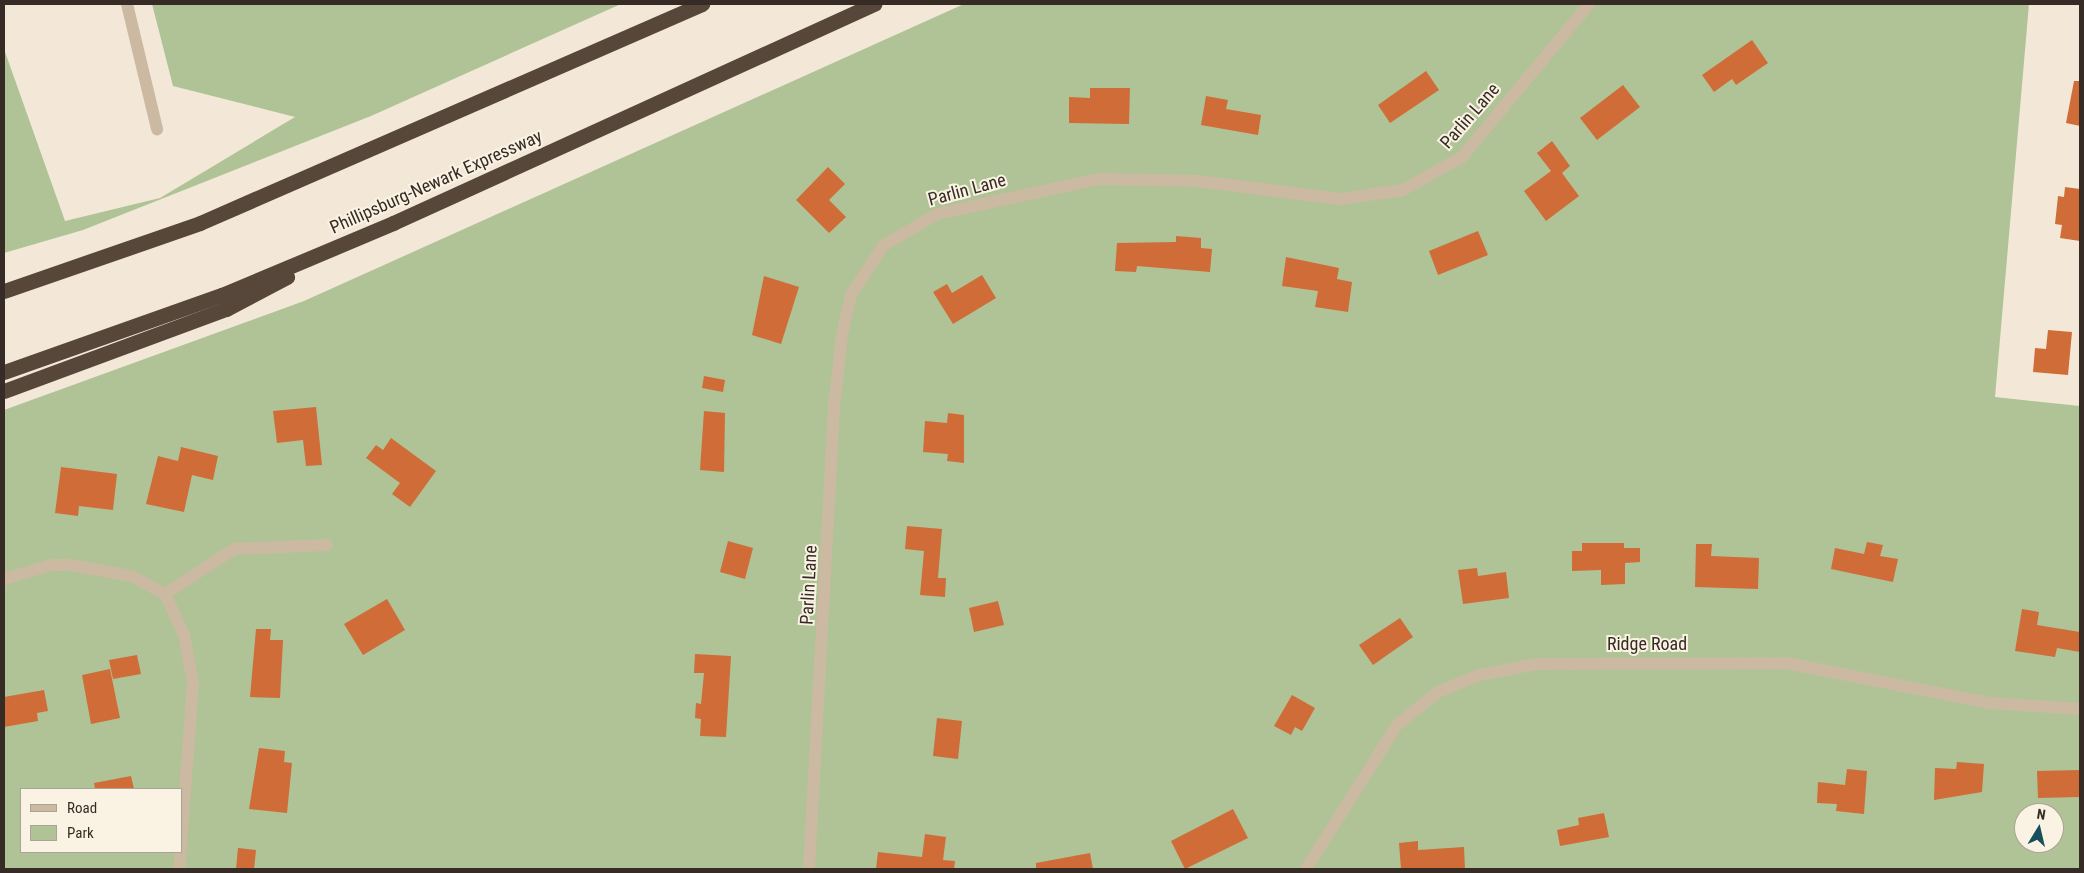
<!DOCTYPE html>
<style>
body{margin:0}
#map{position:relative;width:2084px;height:873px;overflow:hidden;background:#f3e8d7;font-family:"Roboto Condensed",sans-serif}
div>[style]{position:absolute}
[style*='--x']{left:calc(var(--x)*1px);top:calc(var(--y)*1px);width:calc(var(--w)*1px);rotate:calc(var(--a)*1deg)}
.green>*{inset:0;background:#afc396}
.building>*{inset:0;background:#d06c38}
.minor>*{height:12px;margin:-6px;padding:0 6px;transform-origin:6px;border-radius:6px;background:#ccb9a2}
.motorway>*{height:15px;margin:-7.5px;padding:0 7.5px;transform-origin:7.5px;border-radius:7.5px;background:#57473b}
span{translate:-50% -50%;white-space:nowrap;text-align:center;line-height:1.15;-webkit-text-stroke:4px #faf2e3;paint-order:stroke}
.street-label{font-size:18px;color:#362c25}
.frame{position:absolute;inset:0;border:5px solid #362c25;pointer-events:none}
.legend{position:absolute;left:20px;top:788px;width:162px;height:65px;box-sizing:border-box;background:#faf2e3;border:1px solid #aca397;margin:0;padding:6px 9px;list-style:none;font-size:15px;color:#362c25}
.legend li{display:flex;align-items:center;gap:10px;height:25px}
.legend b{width:25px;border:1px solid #aca397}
.north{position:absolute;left:2014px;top:803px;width:50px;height:50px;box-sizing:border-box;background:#faf2e3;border:1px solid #aca397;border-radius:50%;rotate:9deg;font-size:14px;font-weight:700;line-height:20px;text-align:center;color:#362c25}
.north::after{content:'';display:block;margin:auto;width:18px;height:22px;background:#184f5a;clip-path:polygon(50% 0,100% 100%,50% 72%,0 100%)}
</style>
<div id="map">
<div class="green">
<div style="clip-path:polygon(152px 4px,621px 4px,371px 116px,83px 230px,4px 253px,4px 49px,65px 221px,160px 198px,295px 117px,173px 86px)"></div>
<div style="clip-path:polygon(evenodd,964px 4px,2029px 4px,1995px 397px,2080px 406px,2080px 869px,4px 869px,4px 410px,304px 301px,964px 4px,21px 789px,181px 789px,181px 852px,21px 852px,21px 789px,964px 4px,2024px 813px,2054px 813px,2054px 843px,2024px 843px,2024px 813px)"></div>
</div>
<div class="building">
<div style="clip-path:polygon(1752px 40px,1768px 63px,1736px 85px,1732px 79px,1714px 92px,1702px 75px)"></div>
<div style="clip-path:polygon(1426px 71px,1439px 90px,1390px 123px,1378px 105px)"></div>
<div style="clip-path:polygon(2074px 81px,2080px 81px,2080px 126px,2066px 123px)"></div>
<div style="clip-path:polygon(1623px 85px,1640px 107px,1597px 140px,1580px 118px)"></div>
<div style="clip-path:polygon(1090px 88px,1130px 88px,1129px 124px,1069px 123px,1069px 97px,1090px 98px)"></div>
<div style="clip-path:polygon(1206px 96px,1228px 100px,1226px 109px,1261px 115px,1258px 135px,1201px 125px)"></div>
<div style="clip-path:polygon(1552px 141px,1570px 166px,1562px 173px,1579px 196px,1546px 221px,1524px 191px,1551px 171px,1537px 153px)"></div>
<div style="clip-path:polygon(828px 167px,845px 184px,829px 200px,846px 217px,829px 233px,796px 200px)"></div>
<div style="clip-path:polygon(2065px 187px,2080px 189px,2080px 241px,2060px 238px,2062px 225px,2055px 224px,2058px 196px,2064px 197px)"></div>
<div style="clip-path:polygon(1478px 231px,1488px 255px,1438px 275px,1429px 251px)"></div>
<div style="clip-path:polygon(1176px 236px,1201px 238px,1201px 248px,1212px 249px,1210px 272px,1137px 266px,1136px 272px,1115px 271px,1117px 243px,1176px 242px)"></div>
<div style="clip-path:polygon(1286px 257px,1339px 268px,1337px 279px,1352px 282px,1348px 312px,1315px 307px,1318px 291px,1282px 286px)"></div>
<div style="clip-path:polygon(982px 275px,996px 298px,953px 324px,933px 292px,947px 284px,952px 293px)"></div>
<div style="clip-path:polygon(764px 276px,799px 287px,781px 344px,752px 335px)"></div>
<div style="clip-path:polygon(2048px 330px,2072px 332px,2068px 375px,2033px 372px,2035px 348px,2046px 349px)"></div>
<div style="clip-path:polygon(704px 376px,725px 380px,723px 392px,702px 388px)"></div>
<div style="clip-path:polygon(316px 407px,322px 465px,306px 466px,303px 440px,277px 443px,273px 411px)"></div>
<div style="clip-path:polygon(704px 411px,725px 413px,724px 472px,700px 470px)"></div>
<div style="clip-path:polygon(948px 413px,964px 415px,964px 463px,947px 461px,948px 454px,923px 452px,925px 421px,947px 423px)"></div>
<div style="clip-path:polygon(391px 438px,436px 471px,410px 507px,392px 494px,400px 483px,366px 458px,376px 445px,383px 450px)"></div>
<div style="clip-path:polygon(181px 447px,218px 456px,213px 480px,192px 475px,184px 512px,146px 504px,158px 456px,178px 461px)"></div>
<div style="clip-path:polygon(61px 467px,117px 474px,113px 510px,79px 506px,78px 516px,55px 513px)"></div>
<div style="clip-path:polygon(907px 526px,942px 529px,938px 578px,946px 578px,945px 597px,920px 595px,924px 551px,905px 549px)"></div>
<div style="clip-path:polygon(728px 541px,753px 548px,745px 579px,720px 572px)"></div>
<div style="clip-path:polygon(1867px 542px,1883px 545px,1880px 556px,1898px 559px,1893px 582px,1831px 569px,1835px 548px,1864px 554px)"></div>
<div style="clip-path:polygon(1582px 543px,1624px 543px,1624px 548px,1640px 548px,1640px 562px,1625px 563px,1625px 584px,1601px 585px,1601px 570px,1572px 571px,1572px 551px,1582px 551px)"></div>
<div style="clip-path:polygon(1696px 544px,1712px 544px,1711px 556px,1759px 558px,1758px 589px,1695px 587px)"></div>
<div style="clip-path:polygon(1477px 568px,1478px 576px,1506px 572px,1509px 598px,1463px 604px,1458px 570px)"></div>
<div style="clip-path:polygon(387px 599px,405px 630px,363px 655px,344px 624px)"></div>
<div style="clip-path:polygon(998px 601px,1004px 625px,974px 632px,969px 608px)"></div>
<div style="clip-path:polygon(2022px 609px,2039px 612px,2037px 625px,2080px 632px,2080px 652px,2057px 648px,2055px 657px,2015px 651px)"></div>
<div style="clip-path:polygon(1400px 618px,1413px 637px,1373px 665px,1359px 645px)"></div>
<div style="clip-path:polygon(256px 629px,271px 629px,270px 640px,283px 640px,280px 698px,250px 697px)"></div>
<div style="clip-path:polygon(695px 654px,731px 656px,726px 737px,700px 736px,701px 719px,695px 718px,696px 703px,701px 704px,704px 673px,694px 673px)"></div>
<div style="clip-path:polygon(137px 655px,141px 674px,113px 679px,109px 660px)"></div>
<div style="clip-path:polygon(110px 669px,120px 718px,91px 724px,82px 675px)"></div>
<div style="clip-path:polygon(44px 690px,48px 711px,37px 713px,38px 721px,4px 727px,4px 697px)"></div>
<div style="clip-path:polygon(1292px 695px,1315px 708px,1302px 731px,1295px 727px,1291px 735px,1274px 726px)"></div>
<div style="clip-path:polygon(937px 718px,962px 721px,958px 759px,933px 756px)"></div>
<div style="clip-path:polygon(259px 748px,285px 751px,284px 762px,292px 763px,287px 813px,249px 809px)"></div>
<div style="clip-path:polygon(1957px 762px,1984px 764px,1982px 792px,1934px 800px,1935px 768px,1956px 769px)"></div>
<div style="clip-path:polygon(1847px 769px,1867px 771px,1864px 814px,1836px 811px,1837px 804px,1817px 803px,1818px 782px,1845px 785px)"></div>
<div style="clip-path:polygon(2080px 770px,2080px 797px,2038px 798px,2037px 771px)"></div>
<div style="clip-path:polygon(131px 776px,134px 789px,95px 789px,94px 783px)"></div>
<div style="clip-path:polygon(1233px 809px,1248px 838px,1185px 869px,1171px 841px)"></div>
<div style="clip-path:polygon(1604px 813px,1609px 837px,1560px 846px,1557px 830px,1579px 825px,1578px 818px)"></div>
<div style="clip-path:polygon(925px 834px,946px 837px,943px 860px,955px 861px,954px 869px,876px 869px,878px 852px,922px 857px)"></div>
<div style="clip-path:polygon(1418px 841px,1418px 850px,1464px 847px,1465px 869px,1401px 869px,1399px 843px)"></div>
<div style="clip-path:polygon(238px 848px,256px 850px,254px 869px,236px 869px)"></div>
<div style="clip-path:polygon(1090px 853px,1093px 869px,1036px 869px,1036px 863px)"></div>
</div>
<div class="minor">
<div style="--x:127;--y:4;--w:129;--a:76.5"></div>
<div style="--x:4;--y:579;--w:49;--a:-16.6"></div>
<div style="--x:51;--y:565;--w:19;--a:0"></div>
<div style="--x:70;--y:565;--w:63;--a:10.1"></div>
<div style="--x:132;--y:576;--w:38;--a:29"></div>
<div style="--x:165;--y:594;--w:45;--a:65.1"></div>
<div style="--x:184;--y:635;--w:48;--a:79.2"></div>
<div style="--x:193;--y:682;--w:165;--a:94.2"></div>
<div style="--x:165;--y:594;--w:82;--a:-33.1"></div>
<div style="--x:234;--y:549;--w:93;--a:-2.5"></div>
<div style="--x:179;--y:869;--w:17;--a:-83"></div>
<div style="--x:809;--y:869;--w:463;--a:-86.9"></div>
<div style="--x:834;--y:407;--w:72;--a:-83.7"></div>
<div style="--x:842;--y:335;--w:41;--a:-77.3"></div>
<div style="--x:851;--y:295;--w:59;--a:-56.9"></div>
<div style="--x:883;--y:246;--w:63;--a:-30.7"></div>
<div style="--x:937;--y:214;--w:166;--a:-12.2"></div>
<div style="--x:1099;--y:179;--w:99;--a:1.2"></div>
<div style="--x:1198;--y:181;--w:143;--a:7.2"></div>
<div style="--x:1340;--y:199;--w:64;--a:-8.1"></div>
<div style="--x:1403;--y:190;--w:68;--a:-29.2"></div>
<div style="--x:1462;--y:157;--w:199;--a:-50.3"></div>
<div style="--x:1306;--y:869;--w:170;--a:-57.7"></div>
<div style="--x:1397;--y:725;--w:53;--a:-38.8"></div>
<div style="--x:1438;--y:692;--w:44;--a:-22.5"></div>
<div style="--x:1479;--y:675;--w:60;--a:-10.6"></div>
<div style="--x:1538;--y:664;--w:248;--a:-0.2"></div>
<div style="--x:1786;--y:663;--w:208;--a:11.1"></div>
<div style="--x:1990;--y:703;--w:90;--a:3.8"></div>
</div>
<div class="motorway">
<div style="--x:4;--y:291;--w:207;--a:-19.1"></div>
<div style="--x:200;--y:223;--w:548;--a:-23.57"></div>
<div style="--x:4;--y:372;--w:231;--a:-19.5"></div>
<div style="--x:222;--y:295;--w:186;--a:-22.8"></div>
<div style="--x:393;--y:223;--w:529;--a:-24.48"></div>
<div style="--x:4;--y:391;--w:237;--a:-20.3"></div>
<div style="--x:226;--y:309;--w:69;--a:-27.7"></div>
</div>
<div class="street-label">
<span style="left:1470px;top:116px;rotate:-49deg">Parlin Lane</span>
<span style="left:436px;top:182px;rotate:-24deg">Phillipsburg-Newark Expressway</span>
<span style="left:967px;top:190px;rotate:-15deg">Parlin Lane</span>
<span style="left:809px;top:585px;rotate:-87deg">Parlin Lane</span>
<span style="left:1647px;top:644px">Ridge Road</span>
</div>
<div class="frame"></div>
<ul class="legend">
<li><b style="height:6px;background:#ccb9a2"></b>Road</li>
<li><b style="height:14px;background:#afc396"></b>Park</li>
</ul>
<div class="north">N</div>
</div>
